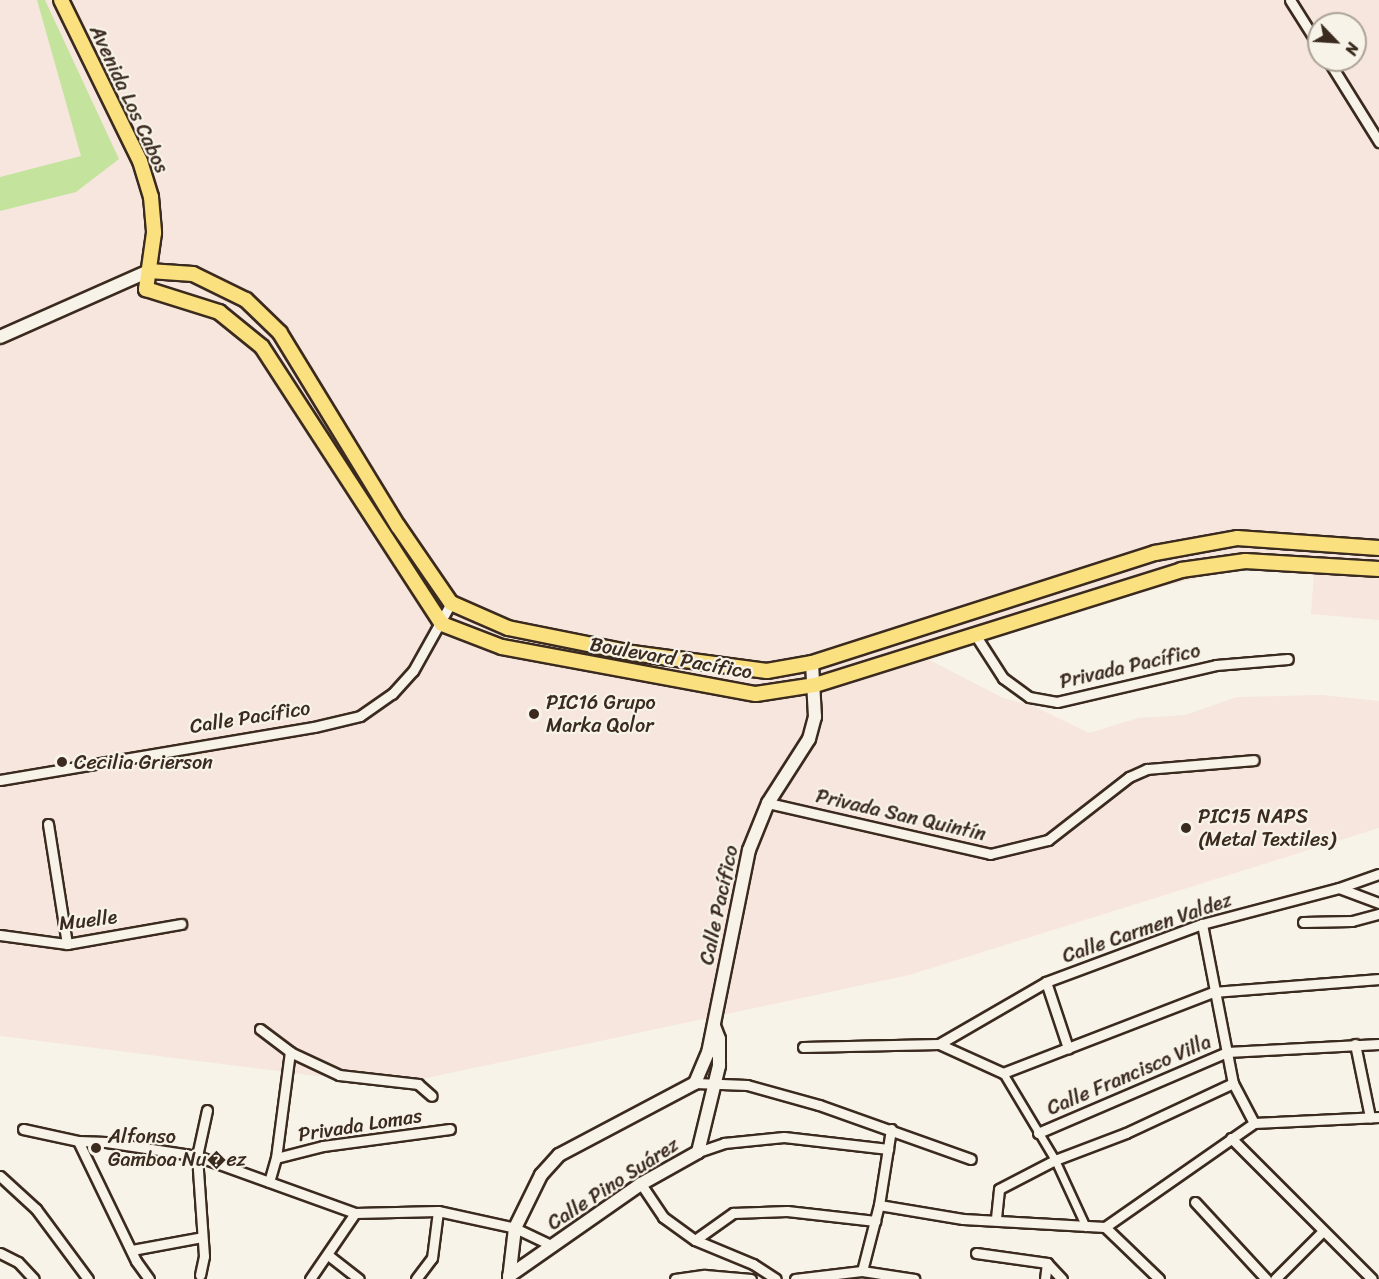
<!DOCTYPE html>
<meta charset="utf-8">
<style>
body{margin:0}
#map{position:relative;width:1379px;height:1279px;overflow:hidden;background:#f7f3e8;font-family:Sriracha,sans-serif}
div>[style]{position:absolute}
[style*='--x']{left:calc(var(--x)*1px);top:calc(var(--y)*1px);width:calc(var(--w)*1px);rotate:calc(var(--a)*1deg)}
.built>*{inset:0;background:#f7e6dd}
.green>*{inset:0;background:#c4e49d}
.roads{filter:drop-shadow(2px 0 #3b2a1e) drop-shadow(-2px 0 #3b2a1e) drop-shadow(0 2px #3b2a1e) drop-shadow(0 -2px #3b2a1e)}
.pedestrian>*{height:7px;margin:-3.5px;padding:0 3.5px;transform-origin:3.5px;border-radius:3.5px;background:#f7f3e8}
.minor>*{height:9px;margin:-4.5px;padding:0 4.5px;transform-origin:4.5px;border-radius:4.5px;background:#f7f3e8}
.secondary>*{height:12px;margin:-6px;padding:0 6px;transform-origin:6px;border-radius:6px;background:#f7f3e8}
.primary>*{height:14px;margin:-7px;padding:0 7px;transform-origin:7px;border-radius:7px;background:#fbe080}
.dots>*{width:16px;height:16px;translate:-50% -50%;box-sizing:border-box;border:3px solid #f7f3e8;border-radius:50%}
span{translate:-50% -50%;white-space:nowrap;text-align:center;line-height:1.15;-webkit-text-stroke:4.5px #f7f3e8;paint-order:stroke}
.street-label{font-size:20px;color:#3b2a1e}
.poi-label{font-size:20px;color:#3b2a1e}
.left{translate:0 -50%;text-align:left}
.north{position:absolute;left:1307px;top:12px;width:60px;height:60px;box-sizing:border-box;background:#f7f3e8;border:2px solid #aca397;border-radius:50%;rotate:115deg;font-size:16px;font-weight:700;line-height:24px;text-align:center;color:#3b2a1e}
.north::after{content:'';display:block;margin:auto;width:21px;height:27px;background:#3b2a1e;clip-path:polygon(50% 0,100% 100%,50% 72%,0 100%)}
</style>
<div id="map">
<div class="built">
<div style="clip-path:polygon(evenodd,0 0,1379px 0,1379px 620px,1311px 614px,1314px 572px,1244px 567px,1068px 609px,920px 655px,1003px 698px,1031px 705px,1089px 733px,1138px 718px,1185px 715px,1237px 697px,1322px 695px,1379px 701px,1379px 828px,909px 975px,422px 1079px,317px 1076px,0 1036px,0 0,1319px 24px,1355px 24px,1355px 60px,1319px 60px,1319px 24px)"></div>
</div>
<div class="green">
<div style="clip-path:polygon(37px 0,45px 0,119px 159px,76px 192px,0 211px,0 177px,81px 156px)"></div>
</div>
<div class="roads">
<div class="pedestrian">
<div style="--x:1003;--y:1073;--w:101;--a:59.1"></div>
<div style="--x:1055;--y:1160;--w:74;--a:65.2"></div>
</div>
<div class="minor">
<div style="--x:1290;--y:0;--w:54;--a:57.8"></div>
<div style="--x:1328;--y:60;--w:97;--a:58.1"></div>
<div style="--x:974;--y:633;--w:54;--a:57.2"></div>
<div style="--x:1003;--y:678;--w:32;--a:36"></div>
<div style="--x:1029;--y:697;--w:28;--a:10"></div>
<div style="--x:1057;--y:702;--w:163;--a:-13.1"></div>
<div style="--x:1216;--y:665;--w:72;--a:-4.8"></div>
<div style="--x:0;--y:780;--w:318;--a:-9.6"></div>
<div style="--x:314;--y:727;--w:47;--a:-13.4"></div>
<div style="--x:360;--y:716;--w:39;--a:-35"></div>
<div style="--x:392;--y:694;--w:31;--a:-48"></div>
<div style="--x:413;--y:671;--w:78;--a:-60.8"></div>
<div style="--x:768;--y:803;--w:228;--a:12.9"></div>
<div style="--x:990;--y:854;--w:60;--a:-13.6"></div>
<div style="--x:1048;--y:840;--w:103;--a:-37.9"></div>
<div style="--x:1129;--y:777;--w:20;--a:-24"></div>
<div style="--x:1147;--y:769;--w:107;--a:-4.8"></div>
<div style="--x:48;--y:824;--w:121;--a:81"></div>
<div style="--x:1339;--y:888;--w:43;--a:20.6"></div>
<div style="--x:1303;--y:922;--w:49;--a:-1.2"></div>
<div style="--x:1352;--y:921;--w:28;--a:-15"></div>
<div style="--x:1202;--y:924;--w:162;--a:79"></div>
<div style="--x:1233;--y:1083;--w:45;--a:62.3"></div>
<div style="--x:0;--y:935;--w:68;--a:7.7"></div>
<div style="--x:67;--y:944;--w:116;--a:-10"></div>
<div style="--x:1046;--y:982;--w:70;--a:71.6"></div>
<div style="--x:260;--y:1029;--w:38;--a:37"></div>
<div style="--x:290;--y:1052;--w:54;--a:25.1"></div>
<div style="--x:339;--y:1075;--w:80;--a:6.5"></div>
<div style="--x:418;--y:1084;--w:18;--a:41"></div>
<div style="--x:939;--y:1044;--w:124;--a:-30.1"></div>
<div style="--x:1046;--y:982;--w:166;--a:-20.4"></div>
<div style="--x:1202;--y:924;--w:142;--a:-14.7"></div>
<div style="--x:1339;--y:888;--w:42;--a:-19.3"></div>
<div style="--x:1355;--y:1044;--w:75;--a:78.4"></div>
<div style="--x:803;--y:1047;--w:136;--a:-1.3"></div>
<div style="--x:939;--y:1044;--w:70;--a:24.4"></div>
<div style="--x:1003;--y:1073;--w:225;--a:-21.1"></div>
<div style="--x:1213;--y:992;--w:167;--a:-4.5"></div>
<div style="--x:695;--y:1083;--w:52;--a:2.2"></div>
<div style="--x:747;--y:1085;--w:75;--a:15.5"></div>
<div style="--x:819;--y:1105;--w:161;--a:19.6"></div>
<div style="--x:23;--y:1129;--w:56;--a:12.3"></div>
<div style="--x:78;--y:1141;--w:28;--a:2"></div>
<div style="--x:106;--y:1142;--w:92;--a:8.7"></div>
<div style="--x:197;--y:1156;--w:168;--a:19.8"></div>
<div style="--x:355;--y:1213;--w:83;--a:-1.4"></div>
<div style="--x:438;--y:1211;--w:79;--a:12.4"></div>
<div style="--x:515;--y:1228;--w:42;--a:25.3"></div>
<div style="--x:1038;--y:1133;--w:206;--a:-23.2"></div>
<div style="--x:1227;--y:1052;--w:152;--a:-3"></div>
<div style="--x:1231;--y:1138;--w:199;--a:45"></div>
<div style="--x:78;--y:1141;--w:133;--a:64.2"></div>
<div style="--x:136;--y:1261;--w:22;--a:54"></div>
<div style="--x:698;--y:1152;--w:28;--a:-19"></div>
<div style="--x:724;--y:1143;--w:60;--a:-5.7"></div>
<div style="--x:784;--y:1137;--w:105;--a:6.6"></div>
<div style="--x:276;--y:1158;--w:49;--a:-14.3"></div>
<div style="--x:323;--y:1146;--w:128;--a:-7.6"></div>
<div style="--x:0;--y:1176;--w:49;--a:42.5"></div>
<div style="--x:36;--y:1209;--w:87;--a:53.4"></div>
<div style="--x:269;--y:1182;--w:25;--a:-74"></div>
<div style="--x:276;--y:1158;--w:107;--a:-82.5"></div>
<div style="--x:641;--y:1184;--w:40;--a:56"></div>
<div style="--x:663;--y:1217;--w:39;--a:36"></div>
<div style="--x:695;--y:1240;--w:63;--a:22.5"></div>
<div style="--x:753;--y:1264;--w:27;--a:33"></div>
<div style="--x:1195;--y:1202;--w:105;--a:47.3"></div>
<div style="--x:879;--y:1205;--w:85;--a:9.5"></div>
<div style="--x:963;--y:1219;--w:142;--a:3.2"></div>
<div style="--x:1105;--y:1227;--w:182;--a:-34.9"></div>
<div style="--x:1254;--y:1123;--w:125;--a:-2.7"></div>
<div style="--x:996;--y:1218;--w:29;--a:-84"></div>
<div style="--x:999;--y:1189;--w:63;--a:-27.4"></div>
<div style="--x:1055;--y:1160;--w:76;--a:-20.8"></div>
<div style="--x:1126;--y:1133;--w:118;--a:-25"></div>
<div style="--x:1105;--y:1227;--w:75;--a:43.9"></div>
<div style="--x:695;--y:1240;--w:47;--a:-35.4"></div>
<div style="--x:733;--y:1213;--w:54;--a:-2.1"></div>
<div style="--x:787;--y:1211;--w:89;--a:6.5"></div>
<div style="--x:132;--y:1250;--w:71;--a:-10.5"></div>
<div style="--x:0;--y:1253;--w:20;--a:27"></div>
<div style="--x:18;--y:1262;--w:23;--a:47"></div>
<div style="--x:976;--y:1253;--w:72;--a:8"></div>
<div style="--x:328;--y:1255;--w:39;--a:38"></div>
<div style="--x:1047;--y:1263;--w:22;--a:47"></div>
<div style="--x:862;--y:1271;--w:68;--a:-75.6"></div>
<div style="--x:879;--y:1205;--w:77;--a:-81"></div>
<div style="--x:200;--y:1275;--w:19;--a:-78"></div>
<div style="--x:204;--y:1256;--w:100;--a:-94"></div>
<div style="--x:197;--y:1156;--w:47;--a:-77.7"></div>
<div style="--x:310;--y:1279;--w:80;--a:-55.7"></div>
<div style="--x:416;--y:1279;--w:26;--a:-53"></div>
<div style="--x:432;--y:1258;--w:47;--a:-82.7"></div>
<div style="--x:675;--y:1279;--w:30;--a:-8"></div>
<div style="--x:705;--y:1275;--w:46;--a:5"></div>
<div style="--x:795;--y:1279;--w:67;--a:-6.8"></div>
<div style="--x:862;--y:1271;--w:53;--a:8.7"></div>
<div style="--x:1045;--y:1279;--w:16;--a:-83"></div>
<div style="--x:1275;--y:1279;--w:68;--a:-45"></div>
</div>
<div class="secondary">
<div style="--x:0;--y:337;--w:163;--a:-23.9"></div>
<div style="--x:509;--y:1276;--w:161;--a:-34.9"></div>
<div style="--x:641;--y:1184;--w:65;--a:-29.3"></div>
<div style="--x:698;--y:1152;--w:89;--a:-76.3"></div>
<div style="--x:719;--y:1066;--w:27;--a:-90"></div>
<div style="--x:719;--y:1039;--w:14;--a:-111"></div>
<div style="--x:509;--y:1279;--w:51;--a:-83.3"></div>
<div style="--x:515;--y:1228;--w:59;--a:-63.9"></div>
<div style="--x:541;--y:1175;--w:27;--a:-48"></div>
<div style="--x:559;--y:1155;--w:154;--a:-27.9"></div>
<div style="--x:695;--y:1083;--w:33;--a:-67"></div>
<div style="--x:708;--y:1053;--w:207;--a:-78.6"></div>
<div style="--x:749;--y:850;--w:51;--a:-68"></div>
<div style="--x:768;--y:803;--w:76;--a:-57.4"></div>
<div style="--x:809;--y:739;--w:23;--a:-75"></div>
<div style="--x:815;--y:717;--w:54;--a:-93.2"></div>
</div>
<div class="primary">
<div style="--x:61;--y:0;--w:179;--a:63.9"></div>
<div style="--x:140;--y:161;--w:38;--a:73"></div>
<div style="--x:151;--y:197;--w:36;--a:85"></div>
<div style="--x:154;--y:233;--w:57;--a:98.1"></div>
<div style="--x:146;--y:289;--w:77;--a:17.5"></div>
<div style="--x:219;--y:312;--w:55;--a:39.1"></div>
<div style="--x:262;--y:347;--w:330;--a:57"></div>
<div style="--x:442;--y:624;--w:64;--a:21"></div>
<div style="--x:502;--y:647;--w:258;--a:10.5"></div>
<div style="--x:756;--y:694;--w:60;--a:-8.7"></div>
<div style="--x:815;--y:685;--w:384;--a:-17.4"></div>
<div style="--x:1181;--y:570;--w:65;--a:-8"></div>
<div style="--x:1245;--y:561;--w:134;--a:3.4"></div>
<div style="--x:149;--y:271;--w:44;--a:3.9"></div>
<div style="--x:193;--y:274;--w:59;--a:26.1"></div>
<div style="--x:246;--y:300;--w:47;--a:44.1"></div>
<div style="--x:280;--y:333;--w:226;--a:58.6"></div>
<div style="--x:398;--y:526;--w:93;--a:55.5"></div>
<div style="--x:451;--y:603;--w:62;--a:23.7"></div>
<div style="--x:508;--y:628;--w:126;--a:11.4"></div>
<div style="--x:632;--y:653;--w:136;--a:7.6"></div>
<div style="--x:767;--y:671;--w:46;--a:-10.1"></div>
<div style="--x:812;--y:663;--w:360;--a:-17.8"></div>
<div style="--x:1155;--y:553;--w:83;--a:-10.4"></div>
<div style="--x:1237;--y:538;--w:142;--a:4"></div>
</div>
</div>
<div class="dots">
<div style="left:534px;top:714px;background:#3b2a1e"></div>
<div style="left:62px;top:762px;background:#3b2a1e"></div>
<div style="left:1186px;top:828px;background:#3b2a1e"></div>
<div style="left:96px;top:1148px;background:#3b2a1e"></div>
</div>
<div class="street-label">
<span style="left:129px;top:99px;rotate:65deg">Avenida Los Cabos</span>
<span style="left:671px;top:658px;rotate:10deg">Boulevard Pacífico</span>
<span style="left:1130px;top:666px;rotate:-13deg">Privada Pacífico</span>
<span style="left:250px;top:717px;rotate:-9deg">Calle Pacífico</span>
<span style="left:901px;top:815px;rotate:13deg">Privada San Quintín</span>
<span style="left:719px;top:905px;rotate:-78deg">Calle Pacífico</span>
<span style="left:88px;top:920px;rotate:-7deg">Muelle</span>
<span style="left:1147px;top:928px;rotate:-19deg">Calle Carmen Valdez</span>
<span style="left:1129px;top:1075px;rotate:-23deg">Calle Francisco Villa</span>
<span style="left:360px;top:1125px;rotate:-9deg">Privada Lomas</span>
<span style="left:613px;top:1184px;rotate:-33deg">Calle Pino Suárez</span>
</div>
<div class="poi-label">
<span class="left" style="left:546px;top:714px">PIC16 Grupo<br>Marka Qolor</span>
<span class="left" style="left:74px;top:762px">Cecilia Grierson</span>
<span class="left" style="left:1198px;top:828px">PIC15 NAPS<br>(Metal Textiles)</span>
<span class="left" style="left:108px;top:1148px">Alfonso<br>Gamboa Nu�ez</span>
</div>
<div class="north">N</div>
</div>
